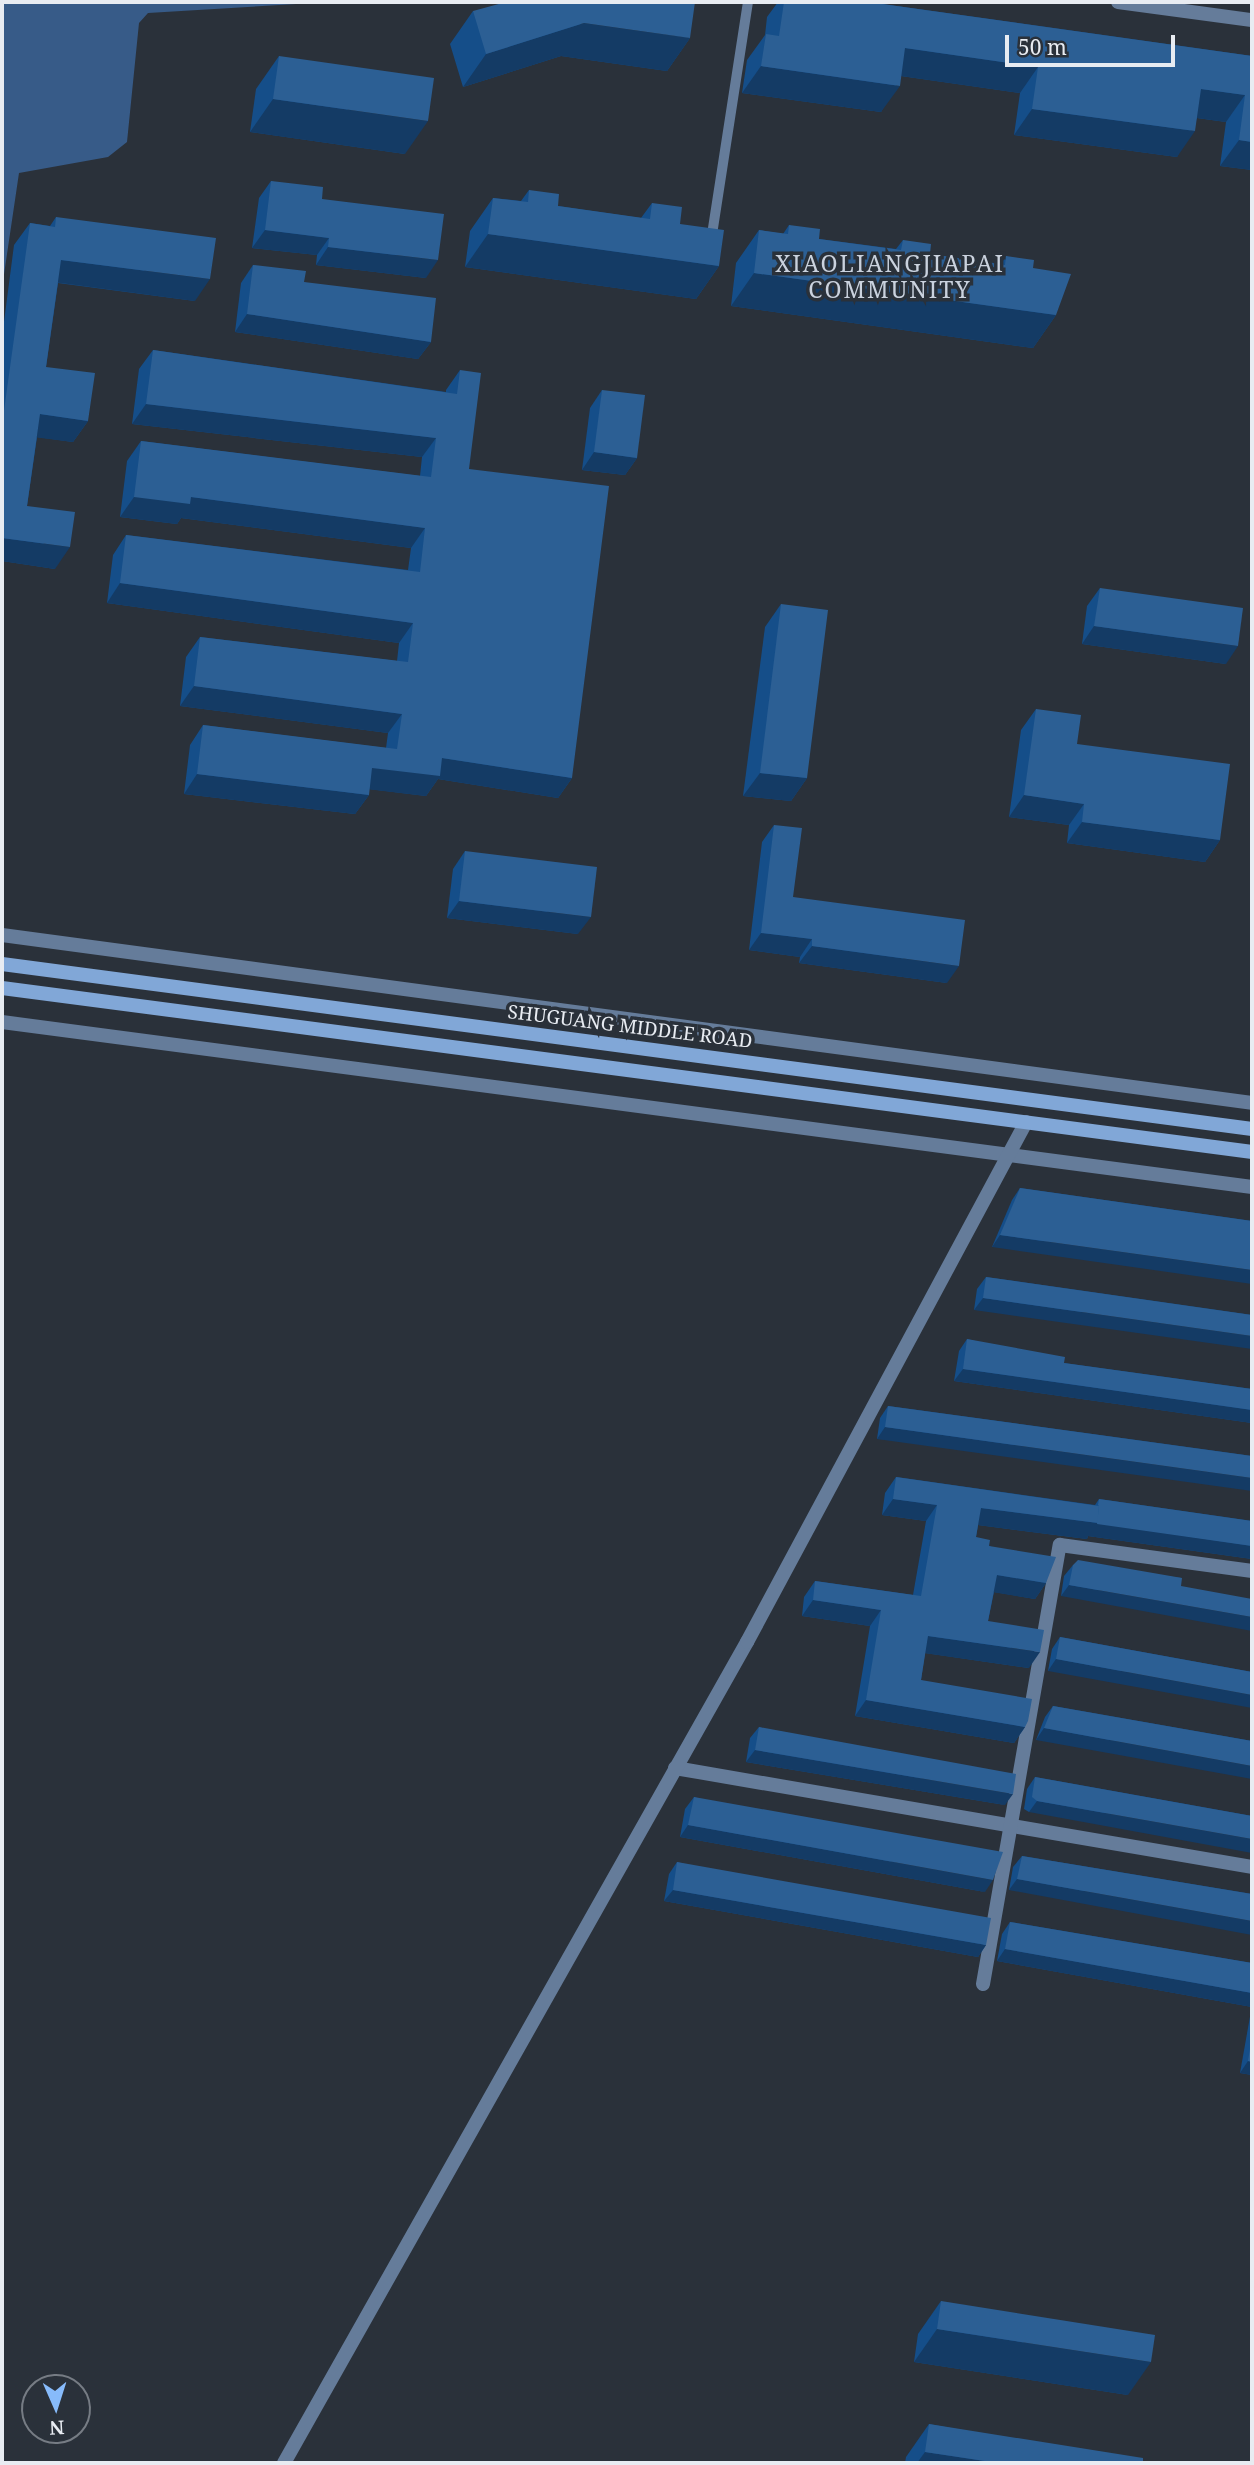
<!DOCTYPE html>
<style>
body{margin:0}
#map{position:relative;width:1254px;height:2465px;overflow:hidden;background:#2a313a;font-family:"Noto Serif",serif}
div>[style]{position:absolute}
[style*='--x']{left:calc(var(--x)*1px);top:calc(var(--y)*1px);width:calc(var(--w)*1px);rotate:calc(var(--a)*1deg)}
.green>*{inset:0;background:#375b88}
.service>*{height:10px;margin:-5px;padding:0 5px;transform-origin:5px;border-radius:5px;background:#657c9a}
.minor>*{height:14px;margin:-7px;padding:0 7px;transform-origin:7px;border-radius:7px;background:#657c9a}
.secondary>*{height:14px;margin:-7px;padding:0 7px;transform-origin:7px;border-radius:7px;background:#81a7d7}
.wall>*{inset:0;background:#154e89}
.shaded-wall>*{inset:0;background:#143b65}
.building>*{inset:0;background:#2c5f94}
span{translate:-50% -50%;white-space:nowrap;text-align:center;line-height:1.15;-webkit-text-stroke:7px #2a313a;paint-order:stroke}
.street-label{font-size:19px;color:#e8ecf2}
.quarter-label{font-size:23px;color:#cad2de;letter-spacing:2px}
.frame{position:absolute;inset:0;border:4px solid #e8ecf2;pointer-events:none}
.north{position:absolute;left:21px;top:2374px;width:70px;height:70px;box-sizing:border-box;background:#2a313a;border:2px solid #767c84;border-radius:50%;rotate:177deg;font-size:19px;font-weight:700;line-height:28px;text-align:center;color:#e8ecf2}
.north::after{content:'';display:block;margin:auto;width:24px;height:32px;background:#87bbfb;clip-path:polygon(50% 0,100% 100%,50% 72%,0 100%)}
.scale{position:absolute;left:1005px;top:35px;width:170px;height:32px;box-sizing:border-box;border:4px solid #e8ecf2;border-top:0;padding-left:9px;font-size:21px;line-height:24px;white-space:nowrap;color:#e8ecf2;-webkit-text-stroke:5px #2a313a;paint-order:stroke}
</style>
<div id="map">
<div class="green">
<div style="clip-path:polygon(2px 2px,330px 2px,148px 13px,139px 23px,127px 142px,108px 157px,19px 173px,2px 288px)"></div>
</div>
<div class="service">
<div style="--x:711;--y:241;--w:242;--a:-81.2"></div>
</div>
<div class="minor">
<div style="--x:1118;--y:2;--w:135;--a:7.7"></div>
<div style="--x:2;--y:935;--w:1261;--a:7.65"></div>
<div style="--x:2;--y:1022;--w:1261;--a:7.52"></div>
<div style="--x:675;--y:1768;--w:585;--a:9.74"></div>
<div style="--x:983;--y:1984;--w:446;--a:-80.1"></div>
<div style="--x:1060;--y:1545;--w:194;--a:7.7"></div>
<div style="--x:284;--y:2463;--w:943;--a:-60.58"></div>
<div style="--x:747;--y:1642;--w:590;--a:-61.78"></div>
</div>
<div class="secondary">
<div style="--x:2;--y:964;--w:1261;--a:7.52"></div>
<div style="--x:2;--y:988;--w:1261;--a:7.47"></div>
</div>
<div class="wall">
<div style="clip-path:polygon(778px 2px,868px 2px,1252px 56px,1252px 170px,1220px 166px,1226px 122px,1197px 118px,1177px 157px,1014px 135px,1020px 93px,901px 76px,881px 112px,742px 93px,747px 60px,765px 35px,767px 17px)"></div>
<div style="clip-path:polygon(473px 11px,690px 38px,667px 71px,561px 56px,463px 87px,450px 44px)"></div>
<div style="clip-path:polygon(279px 56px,405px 154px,250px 132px,256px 89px)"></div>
<div style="clip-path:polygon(271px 181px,322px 199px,426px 278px,316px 265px,317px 255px,252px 248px,259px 198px)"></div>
<div style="clip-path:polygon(529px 190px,558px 206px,641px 218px,652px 203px,680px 224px,719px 266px,696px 299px,465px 267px,470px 231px,493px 198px,521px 201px)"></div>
<div style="clip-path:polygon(56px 217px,195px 301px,58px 283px,46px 367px,88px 421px,73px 442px,37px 437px,27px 506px,55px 569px,2px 561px,2px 337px,14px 245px,30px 223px,50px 226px)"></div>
<div style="clip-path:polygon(789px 225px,819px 239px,896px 249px,903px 240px,930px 254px,1001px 264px,1006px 256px,1033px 268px,1056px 315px,1033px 348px,731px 306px,736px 263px,759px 230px,783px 234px)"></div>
<div style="clip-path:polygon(253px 265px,304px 282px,431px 342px,418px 359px,235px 332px,241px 283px)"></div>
<div style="clip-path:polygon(153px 350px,446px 392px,446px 390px,460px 370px,469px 469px,572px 778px,558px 798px,438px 779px,426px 796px,369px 789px,369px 795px,355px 814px,184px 794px,190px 745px,203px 725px,386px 748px,388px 733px,180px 706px,186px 657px,200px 637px,397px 661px,399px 643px,107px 603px,113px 555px,126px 535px,408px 570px,411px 548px,181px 518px,177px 524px,120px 517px,127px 461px,141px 441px,420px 476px,422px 457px,132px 424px,139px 369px)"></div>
<div style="clip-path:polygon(602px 390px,637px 458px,625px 475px,582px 470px,590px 408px)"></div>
<div style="clip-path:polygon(1100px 588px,1226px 664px,1082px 644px,1087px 606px)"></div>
<div style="clip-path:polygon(781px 604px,807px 778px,791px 801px,743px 796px,765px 627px)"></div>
<div style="clip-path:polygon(1036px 709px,1077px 744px,1220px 840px,1205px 862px,1067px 843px,1069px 825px,1009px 817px,1021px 730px)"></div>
<div style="clip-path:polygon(774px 825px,793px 897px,947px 983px,799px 963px,800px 957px,749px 950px,762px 842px)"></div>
<div style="clip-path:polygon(465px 851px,578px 934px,447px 918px,453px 869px)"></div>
<div style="clip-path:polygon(1020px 1188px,1252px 1221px,992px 1247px,1012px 1200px)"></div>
<div style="clip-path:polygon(986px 1277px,1252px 1315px,974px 1310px,977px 1289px)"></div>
<div style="clip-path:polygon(967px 1339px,1064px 1363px,1252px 1389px,1252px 1423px,954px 1381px,959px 1351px)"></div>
<div style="clip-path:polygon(888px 1406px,1252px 1456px,877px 1439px,880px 1418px)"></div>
<div style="clip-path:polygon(896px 1477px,1095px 1505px,1099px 1499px,1252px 1521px,1252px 1559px,1088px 1536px,1087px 1539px,978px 1525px,976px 1537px,1046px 1583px,1035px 1599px,994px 1592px,988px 1621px,1029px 1668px,925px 1653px,921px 1680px,1025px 1727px,1014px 1743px,855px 1716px,870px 1626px,802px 1616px,804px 1597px,815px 1581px,913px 1595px,926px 1521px,882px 1515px,885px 1493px)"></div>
<div style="clip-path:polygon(1073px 1565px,1182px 1578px,1061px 1596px,1064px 1576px)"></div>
<div style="clip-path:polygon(1060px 1637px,1252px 1672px,1048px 1671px,1052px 1649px)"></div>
<div style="clip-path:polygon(1053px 1706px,1252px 1741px,1036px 1740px,1045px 1717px)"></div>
<div style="clip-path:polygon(759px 1727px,1005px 1805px,746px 1762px,750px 1738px)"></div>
<div style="clip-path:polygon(1035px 1777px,1252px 1816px,1029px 1812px,1024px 1809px,1027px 1789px)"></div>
<div style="clip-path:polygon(694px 1797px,985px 1892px,680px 1837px,685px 1809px)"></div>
<div style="clip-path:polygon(1022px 1856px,1252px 1894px,1009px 1890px,1013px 1867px)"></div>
<div style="clip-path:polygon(677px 1862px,986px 1945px,978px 1957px,664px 1901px,669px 1874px)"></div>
<div style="clip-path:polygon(1010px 1922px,1252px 1963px,1252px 2007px,997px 1961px,1002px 1934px)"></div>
<div style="clip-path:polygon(1252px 2009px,1252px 2075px,1240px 2073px,1251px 2011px)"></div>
<div style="clip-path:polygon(941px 2301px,1128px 2395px,914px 2362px,918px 2334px)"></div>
<div style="clip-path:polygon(929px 2424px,1143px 2463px,905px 2463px,906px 2457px)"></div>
</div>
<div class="shaded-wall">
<div style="clip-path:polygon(584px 23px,690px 38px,667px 71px,561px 56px,463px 87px,486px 54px)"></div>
<div style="clip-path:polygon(905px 48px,1038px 67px,1020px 93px,887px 74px)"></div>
<div style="clip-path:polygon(761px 66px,900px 86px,881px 112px,742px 93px)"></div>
<div style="clip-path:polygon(1201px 89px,1245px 95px,1226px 122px,1183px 116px)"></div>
<div style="clip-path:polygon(273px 99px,428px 121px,405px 154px,250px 132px)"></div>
<div style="clip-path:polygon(1032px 109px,1195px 131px,1177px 157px,1014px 135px)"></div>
<div style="clip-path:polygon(1239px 140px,1252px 142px,1252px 170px,1220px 166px)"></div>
<div style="clip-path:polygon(265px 230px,329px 238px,317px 255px,252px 248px)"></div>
<div style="clip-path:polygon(488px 234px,719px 266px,696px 299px,465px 267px)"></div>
<div style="clip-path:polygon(328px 247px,438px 260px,426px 278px,316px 265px)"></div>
<div style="clip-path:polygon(61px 260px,210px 279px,195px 301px,46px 281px)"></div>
<div style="clip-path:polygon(754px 273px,1056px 315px,1033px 348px,731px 306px)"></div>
<div style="clip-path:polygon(247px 314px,431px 342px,418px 359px,235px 332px)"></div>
<div style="clip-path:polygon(146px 404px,436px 438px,422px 457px,132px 424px)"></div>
<div style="clip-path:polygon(40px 414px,88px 421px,73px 442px,25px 436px)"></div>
<div style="clip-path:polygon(594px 452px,637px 458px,625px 475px,582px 470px)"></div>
<div style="clip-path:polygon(134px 497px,191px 497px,425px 528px,411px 548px,181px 518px,177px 524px,120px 517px)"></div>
<div style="clip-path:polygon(2px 538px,70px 547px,55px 569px,2px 561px)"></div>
<div style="clip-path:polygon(120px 583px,413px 623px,399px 643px,107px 603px)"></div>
<div style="clip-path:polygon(1094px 626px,1238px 646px,1226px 664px,1082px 644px)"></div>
<div style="clip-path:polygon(194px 686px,402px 714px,388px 733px,180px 706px)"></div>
<div style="clip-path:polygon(442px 758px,572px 778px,558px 798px,438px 779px,426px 796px,358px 788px,372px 768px)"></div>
<div style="clip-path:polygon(760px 773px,807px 778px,791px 801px,743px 796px)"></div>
<div style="clip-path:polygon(197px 774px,369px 795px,355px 814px,184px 794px)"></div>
<div style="clip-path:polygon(1024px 795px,1084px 804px,1069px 825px,1009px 817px)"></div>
<div style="clip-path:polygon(1082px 822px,1220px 840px,1205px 862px,1067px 843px)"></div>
<div style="clip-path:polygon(459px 901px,591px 917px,578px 934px,447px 918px)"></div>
<div style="clip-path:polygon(761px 933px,812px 939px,800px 957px,749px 950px)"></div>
<div style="clip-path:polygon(812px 946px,959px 966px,947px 983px,799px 963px)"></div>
<div style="clip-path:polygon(1000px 1235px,1252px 1270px,1252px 1284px,992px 1247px)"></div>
<div style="clip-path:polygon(983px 1298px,1252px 1336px,1252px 1349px,974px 1310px)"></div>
<div style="clip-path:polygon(963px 1369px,1252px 1410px,1252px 1423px,954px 1381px)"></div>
<div style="clip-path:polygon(885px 1427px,1252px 1478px,1252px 1491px,877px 1439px)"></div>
<div style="clip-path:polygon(893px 1499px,937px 1505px,926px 1521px,882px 1515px)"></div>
<div style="clip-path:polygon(981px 1508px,1098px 1523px,1252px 1546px,1252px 1559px,1088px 1536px,1087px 1539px,970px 1524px)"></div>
<div style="clip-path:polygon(997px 1575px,1046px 1583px,1035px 1599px,986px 1591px)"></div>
<div style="clip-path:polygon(1069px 1585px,1252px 1617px,1252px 1631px,1061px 1596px)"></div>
<div style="clip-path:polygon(813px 1600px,881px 1610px,870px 1626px,802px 1616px)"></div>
<div style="clip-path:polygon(928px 1636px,1040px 1652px,1029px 1668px,917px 1652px)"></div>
<div style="clip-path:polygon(1056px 1659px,1252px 1695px,1252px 1708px,1048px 1671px)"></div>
<div style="clip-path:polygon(866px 1700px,1025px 1727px,1014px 1743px,855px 1716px)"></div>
<div style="clip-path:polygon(1044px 1728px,1252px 1766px,1252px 1779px,1036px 1740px)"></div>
<div style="clip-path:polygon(755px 1750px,1013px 1794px,1005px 1805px,746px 1762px)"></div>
<div style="clip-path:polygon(1037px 1801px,1252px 1839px,1252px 1853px,1029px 1812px)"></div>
<div style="clip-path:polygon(688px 1825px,993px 1880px,985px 1892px,680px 1837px)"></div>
<div style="clip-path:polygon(1017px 1879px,1252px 1921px,1252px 1935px,1009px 1890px)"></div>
<div style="clip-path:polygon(673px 1890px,986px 1945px,978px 1957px,664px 1901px)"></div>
<div style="clip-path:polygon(1005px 1949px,1252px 1993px,1252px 2007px,997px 1961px)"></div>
<div style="clip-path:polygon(1248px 2061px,1252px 2062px,1252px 2075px,1240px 2073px)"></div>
<div style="clip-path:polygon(937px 2329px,1151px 2362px,1128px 2395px,914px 2362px)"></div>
<div style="clip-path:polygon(925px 2452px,998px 2463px,917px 2463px)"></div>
</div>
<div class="building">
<div style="clip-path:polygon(506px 2px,695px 2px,690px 38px,584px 23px,486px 54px,473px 11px)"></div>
<div style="clip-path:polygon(784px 2px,868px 2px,1252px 56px,1252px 142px,1239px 140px,1245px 95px,1201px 89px,1195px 131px,1032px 109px,1038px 67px,905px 48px,900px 86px,761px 66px,766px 34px,779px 36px)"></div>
<div style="clip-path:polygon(279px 56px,434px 78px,428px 121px,273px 99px)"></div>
<div style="clip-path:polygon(271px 181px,323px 187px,322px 199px,444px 214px,438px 260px,328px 247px,329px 238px,265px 230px)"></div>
<div style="clip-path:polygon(529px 190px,559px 194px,558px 206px,650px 219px,652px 203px,682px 207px,680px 224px,724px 230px,719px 266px,488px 234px,493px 198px,528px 202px)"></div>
<div style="clip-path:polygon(56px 217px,216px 238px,210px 279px,61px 260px,46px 367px,95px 373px,88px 421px,40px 414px,27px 506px,75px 512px,70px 547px,2px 538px,2px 425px,30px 223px,55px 227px)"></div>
<div style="clip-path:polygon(789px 225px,820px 229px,819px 239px,901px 250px,903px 240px,931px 244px,930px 254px,1005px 265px,1006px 256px,1034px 260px,1033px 268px,1071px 274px,1056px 315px,754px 273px,759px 230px,788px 234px)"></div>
<div style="clip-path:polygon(253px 265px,306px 271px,304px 282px,436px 298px,431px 342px,247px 314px)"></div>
<div style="clip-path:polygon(153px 350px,457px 394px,460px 370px,481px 373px,469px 469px,609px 486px,572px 778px,442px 758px,440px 776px,372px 768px,369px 795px,197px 774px,203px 725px,397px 749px,402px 714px,194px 686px,200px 637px,408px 662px,413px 623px,120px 583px,126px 535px,420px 572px,425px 528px,191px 497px,190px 504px,134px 497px,141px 441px,431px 477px,436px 438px,146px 404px)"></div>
<div style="clip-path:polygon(602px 390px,645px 395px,637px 458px,594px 452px)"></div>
<div style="clip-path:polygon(1100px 588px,1243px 608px,1238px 646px,1094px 626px)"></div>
<div style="clip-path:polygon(781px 604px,828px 610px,807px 778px,760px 773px)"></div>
<div style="clip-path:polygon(1036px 709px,1081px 715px,1077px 744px,1230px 764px,1220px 840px,1082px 822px,1084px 804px,1024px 795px)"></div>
<div style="clip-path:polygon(774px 825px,802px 828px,793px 897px,965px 920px,959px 966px,812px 946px,812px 939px,761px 933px)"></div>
<div style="clip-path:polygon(465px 851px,597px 867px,591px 917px,459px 901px)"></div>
<div style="clip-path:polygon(1020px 1188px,1252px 1221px,1252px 1270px,1000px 1235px)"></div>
<div style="clip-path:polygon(986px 1277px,1252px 1315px,1252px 1336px,983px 1298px)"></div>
<div style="clip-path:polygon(967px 1339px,1065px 1357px,1064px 1363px,1252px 1389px,1252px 1410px,963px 1369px)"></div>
<div style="clip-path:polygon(888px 1406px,1252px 1456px,1252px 1478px,885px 1427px)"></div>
<div style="clip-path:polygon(896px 1477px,1099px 1506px,1098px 1523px,981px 1508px,976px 1537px,990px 1540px,989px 1546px,1056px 1557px,1046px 1583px,997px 1575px,988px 1621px,1044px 1630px,1040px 1652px,928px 1636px,921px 1680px,1032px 1699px,1028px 1721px,1025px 1727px,866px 1700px,881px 1610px,813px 1600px,815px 1581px,921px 1596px,937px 1505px,893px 1499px)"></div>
<div style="clip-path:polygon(1099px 1499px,1252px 1521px,1252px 1546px,1097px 1524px,1099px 1506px,1098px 1505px)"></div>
<div style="clip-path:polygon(1078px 1560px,1182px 1578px,1181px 1586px,1252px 1599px,1252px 1617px,1069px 1585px,1073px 1565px)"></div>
<div style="clip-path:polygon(1060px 1637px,1252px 1672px,1252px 1695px,1056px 1659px)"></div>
<div style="clip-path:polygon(1053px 1706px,1252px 1741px,1252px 1766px,1044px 1728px)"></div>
<div style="clip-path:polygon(759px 1727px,1016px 1774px,1013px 1794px,755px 1750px)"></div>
<div style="clip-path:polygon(1035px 1777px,1252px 1816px,1252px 1839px,1037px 1801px,1032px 1797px)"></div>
<div style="clip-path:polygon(694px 1797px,1003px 1852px,993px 1880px,688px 1825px)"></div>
<div style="clip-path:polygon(1022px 1856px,1252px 1894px,1252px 1921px,1017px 1879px)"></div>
<div style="clip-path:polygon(677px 1862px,991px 1918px,986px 1945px,673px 1890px)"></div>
<div style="clip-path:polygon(1010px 1922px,1252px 1963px,1252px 1993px,1005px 1949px)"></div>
<div style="clip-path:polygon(1252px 2037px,1252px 2062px,1248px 2061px)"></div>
<div style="clip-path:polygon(941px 2301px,1155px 2335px,1151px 2362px,937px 2329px)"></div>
<div style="clip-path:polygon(929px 2424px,1143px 2458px,1143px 2463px,998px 2463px,925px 2452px)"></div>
</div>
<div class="street-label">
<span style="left:630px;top:1027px;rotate:7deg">SHUGUANG MIDDLE ROAD</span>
</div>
<div class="quarter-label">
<span style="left:890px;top:276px">XIAOLIANGJIAPAI<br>COMMUNITY</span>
</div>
<div class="frame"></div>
<div class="north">N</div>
<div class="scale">50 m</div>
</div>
